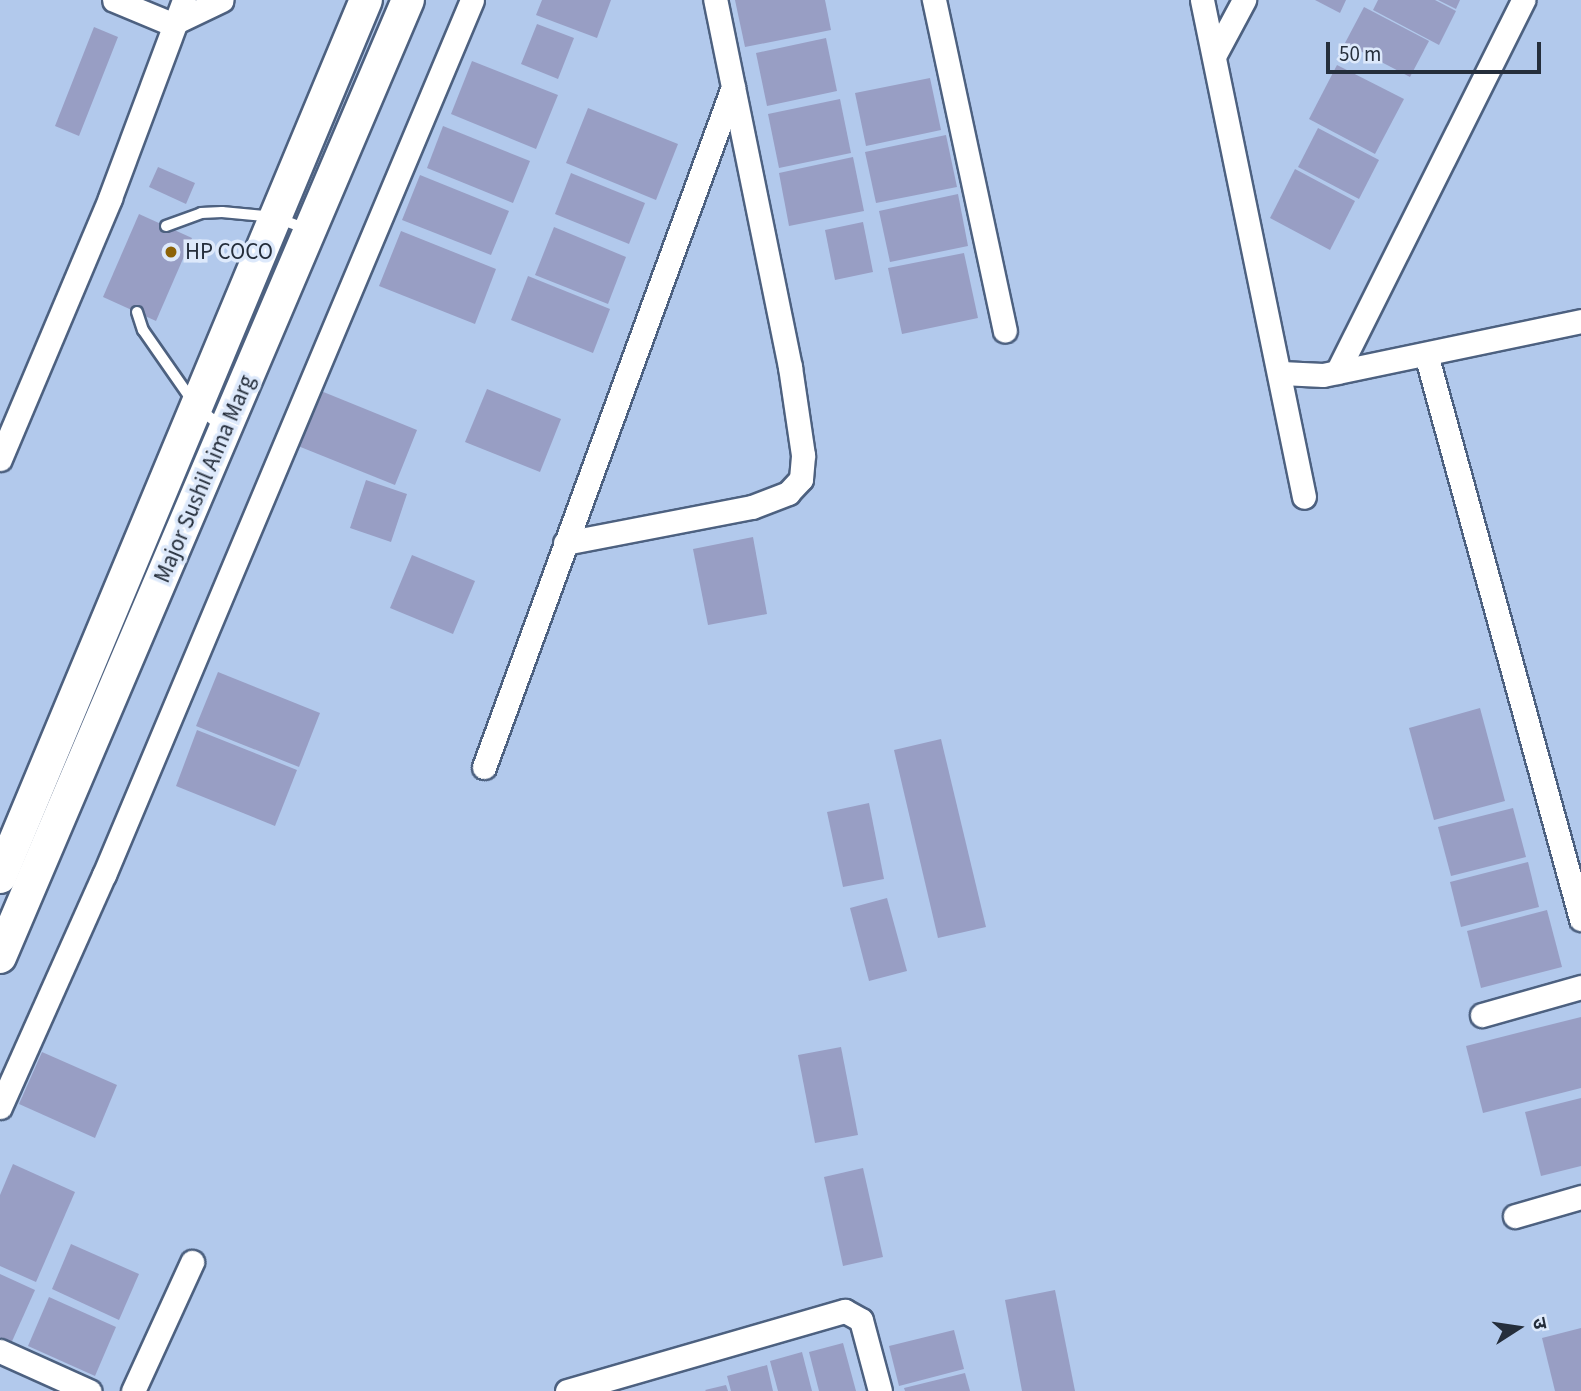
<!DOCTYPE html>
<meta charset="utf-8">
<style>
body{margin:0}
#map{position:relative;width:1581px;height:1391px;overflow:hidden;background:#b2c9ec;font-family:"Source Sans 3","Noto Sans Devanagari",sans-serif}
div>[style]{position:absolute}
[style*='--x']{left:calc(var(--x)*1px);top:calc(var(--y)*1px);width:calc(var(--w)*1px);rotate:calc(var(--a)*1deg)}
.building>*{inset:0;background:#989ec4}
.roads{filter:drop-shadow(2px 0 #4d6180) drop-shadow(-2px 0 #4d6180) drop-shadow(0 2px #4d6180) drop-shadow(0 -2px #4d6180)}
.lane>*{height:10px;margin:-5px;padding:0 5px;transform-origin:5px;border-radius:5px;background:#fff}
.street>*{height:23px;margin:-11.5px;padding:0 11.5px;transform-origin:11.5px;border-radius:11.5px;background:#fff}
.secondary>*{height:32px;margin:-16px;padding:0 16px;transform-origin:16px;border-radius:16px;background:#fff}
.dots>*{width:19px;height:19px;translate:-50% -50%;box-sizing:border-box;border:4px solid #dde9fb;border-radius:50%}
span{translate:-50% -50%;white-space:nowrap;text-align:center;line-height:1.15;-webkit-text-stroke:7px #dde9fb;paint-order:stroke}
.poi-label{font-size:23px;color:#252e3b}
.left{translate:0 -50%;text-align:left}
.street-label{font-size:23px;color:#252e3b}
.north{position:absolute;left:1483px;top:1293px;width:70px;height:70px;-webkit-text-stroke:5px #dde9fb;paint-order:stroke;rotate:78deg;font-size:19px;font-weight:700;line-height:28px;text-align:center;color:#252e3b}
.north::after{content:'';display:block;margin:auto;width:24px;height:32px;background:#252e3b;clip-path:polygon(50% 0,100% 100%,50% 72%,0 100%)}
.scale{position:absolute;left:1326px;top:42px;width:215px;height:32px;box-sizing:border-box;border:4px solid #252e3b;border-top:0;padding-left:9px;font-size:21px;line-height:24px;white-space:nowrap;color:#252e3b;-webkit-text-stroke:5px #dde9fb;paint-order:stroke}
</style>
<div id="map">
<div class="building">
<div style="clip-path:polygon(542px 0,611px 0,597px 38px,536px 15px)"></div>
<div style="clip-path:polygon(735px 0,825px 0,831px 30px,745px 47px)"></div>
<div style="clip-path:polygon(1315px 0,1346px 0,1340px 13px)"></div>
<div style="clip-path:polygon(1378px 0,1435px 0,1456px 11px,1439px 45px,1373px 10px)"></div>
<div style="clip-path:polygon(1438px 0,1460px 0,1456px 9px)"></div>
<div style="clip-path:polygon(1364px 7px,1429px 41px,1410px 77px,1345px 43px)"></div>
<div style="clip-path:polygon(537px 24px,574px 38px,558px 79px,521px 64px)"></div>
<div style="clip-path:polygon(94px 27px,118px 37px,79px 136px,55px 126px)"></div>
<div style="clip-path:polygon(826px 38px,837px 91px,767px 106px,756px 53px)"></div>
<div style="clip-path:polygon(472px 61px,558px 95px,536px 149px,451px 114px)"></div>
<div style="clip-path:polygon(1337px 65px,1404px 99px,1375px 154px,1309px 119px)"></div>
<div style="clip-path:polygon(930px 78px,941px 130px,866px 146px,855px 93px)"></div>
<div style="clip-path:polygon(840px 99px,851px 153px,779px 168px,768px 114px)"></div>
<div style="clip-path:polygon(588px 108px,678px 144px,656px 200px,566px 163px)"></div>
<div style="clip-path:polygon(443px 126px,530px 161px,513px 203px,427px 168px)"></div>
<div style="clip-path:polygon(1318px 128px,1379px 160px,1359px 199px,1298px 167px)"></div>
<div style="clip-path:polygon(946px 135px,957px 187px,876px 203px,865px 152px)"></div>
<div style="clip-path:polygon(853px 157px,864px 211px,789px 226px,779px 173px)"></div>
<div style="clip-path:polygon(158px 167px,195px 183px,186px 204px,149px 187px)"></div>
<div style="clip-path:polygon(1295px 169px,1355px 201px,1330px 250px,1270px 218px)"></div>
<div style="clip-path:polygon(571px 173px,645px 203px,629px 244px,555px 214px)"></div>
<div style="clip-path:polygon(420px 175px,509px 211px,491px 255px,402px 220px)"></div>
<div style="clip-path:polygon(958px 194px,968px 246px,890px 262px,879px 211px)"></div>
<div style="clip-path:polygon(139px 214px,192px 238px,156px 321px,103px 297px)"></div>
<div style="clip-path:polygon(863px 222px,873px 272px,835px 280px,825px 230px)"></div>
<div style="clip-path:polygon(554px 227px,626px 257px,608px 304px,535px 275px)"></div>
<div style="clip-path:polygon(401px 231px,496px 269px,475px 324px,379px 286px)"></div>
<div style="clip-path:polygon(964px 253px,978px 318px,902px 334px,888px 268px)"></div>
<div style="clip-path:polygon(528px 276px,610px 309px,593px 353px,511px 320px)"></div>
<div style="clip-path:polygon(487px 389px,561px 419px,540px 472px,465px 442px)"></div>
<div style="clip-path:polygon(321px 391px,417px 430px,395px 485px,298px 446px)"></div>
<div style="clip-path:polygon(366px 480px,407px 494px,391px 542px,350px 528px)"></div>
<div style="clip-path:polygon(753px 537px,767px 614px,708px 625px,693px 549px)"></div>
<div style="clip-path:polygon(412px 555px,475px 581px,453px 634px,390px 608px)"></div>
<div style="clip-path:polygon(218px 672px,320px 713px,299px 767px,196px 726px)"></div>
<div style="clip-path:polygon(1480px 708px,1505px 801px,1434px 820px,1409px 728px)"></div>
<div style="clip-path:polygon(197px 730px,297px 770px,275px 826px,176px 786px)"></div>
<div style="clip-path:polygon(941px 739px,986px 927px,938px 938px,894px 750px)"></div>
<div style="clip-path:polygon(869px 803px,884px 879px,843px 887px,827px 812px)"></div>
<div style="clip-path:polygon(1513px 808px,1526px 857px,1451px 876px,1438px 827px)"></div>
<div style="clip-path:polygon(1528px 862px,1539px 907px,1461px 927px,1450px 882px)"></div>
<div style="clip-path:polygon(887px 898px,907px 971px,869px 981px,850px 908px)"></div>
<div style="clip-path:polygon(1547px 910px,1562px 967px,1481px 988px,1467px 931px)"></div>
<div style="clip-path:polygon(1581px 1017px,1581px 1088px,1483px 1113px,1466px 1046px)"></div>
<div style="clip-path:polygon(841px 1047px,858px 1135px,815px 1143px,798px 1055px)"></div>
<div style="clip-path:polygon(42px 1052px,117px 1085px,95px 1138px,19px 1104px)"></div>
<div style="clip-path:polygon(1581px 1098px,1581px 1166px,1541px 1176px,1525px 1112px)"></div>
<div style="clip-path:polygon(13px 1164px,75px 1192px,36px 1282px,0 1266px,0 1195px)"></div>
<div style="clip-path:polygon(863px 1168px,883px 1257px,843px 1266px,824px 1177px)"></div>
<div style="clip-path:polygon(71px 1244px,139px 1274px,119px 1320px,52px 1289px)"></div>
<div style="clip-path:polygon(0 1274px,35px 1290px,9px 1348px,0 1344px)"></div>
<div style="clip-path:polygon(1055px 1290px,1075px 1391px,1022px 1391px,1005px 1300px)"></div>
<div style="clip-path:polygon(49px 1297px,116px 1327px,95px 1376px,28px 1346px)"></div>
<div style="clip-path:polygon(1581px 1328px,1581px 1391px,1555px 1391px,1542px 1338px)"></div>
<div style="clip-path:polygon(954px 1330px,964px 1369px,899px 1386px,889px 1346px)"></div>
<div style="clip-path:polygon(843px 1343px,856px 1391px,819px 1391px,809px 1352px)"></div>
<div style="clip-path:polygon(802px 1352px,812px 1391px,778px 1391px,770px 1361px)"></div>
<div style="clip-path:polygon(767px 1365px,773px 1391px,731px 1391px,727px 1376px)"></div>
<div style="clip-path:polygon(965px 1373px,970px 1391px,905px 1391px,904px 1388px)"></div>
<div style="clip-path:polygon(726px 1385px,728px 1391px,706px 1391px,705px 1390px)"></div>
</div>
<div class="roads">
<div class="lane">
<div style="--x:166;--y:226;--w:37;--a:-20"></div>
<div style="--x:201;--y:213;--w:21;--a:-3"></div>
<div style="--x:222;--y:212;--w:53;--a:5.4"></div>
<div style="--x:275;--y:217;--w:34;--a:21"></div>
<div style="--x:137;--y:312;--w:19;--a:72"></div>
<div style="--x:143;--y:330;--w:93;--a:55.1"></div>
<div style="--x:196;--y:406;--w:32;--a:39"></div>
</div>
<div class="street">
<div style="--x:114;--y:0;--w:63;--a:22.5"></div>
<div style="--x:172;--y:24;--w:55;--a:-25.6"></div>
<div style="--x:934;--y:0;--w:338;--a:77.9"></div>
<div style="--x:1202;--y:0;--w:507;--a:78.4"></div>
<div style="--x:1214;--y:56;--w:64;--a:-61.8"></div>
<div style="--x:1426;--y:354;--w:586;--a:74.66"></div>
<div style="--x:1337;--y:372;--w:416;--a:-63.4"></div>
<div style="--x:1281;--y:373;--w:42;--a:2.7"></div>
<div style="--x:1323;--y:375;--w:264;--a:-11.8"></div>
<div style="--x:0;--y:459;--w:283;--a:-67.1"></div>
<div style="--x:110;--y:198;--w:211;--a:-69.5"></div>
<div style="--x:565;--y:543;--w:190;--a:-10.9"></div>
<div style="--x:752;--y:507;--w:39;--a:-21"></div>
<div style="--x:788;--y:493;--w:19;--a:-47"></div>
<div style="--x:801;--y:479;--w:24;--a:-85"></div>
<div style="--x:803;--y:455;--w:89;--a:-98.4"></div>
<div style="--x:790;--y:367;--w:375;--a:-101.5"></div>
<div style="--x:484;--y:767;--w:724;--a:-69.89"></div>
<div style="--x:1482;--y:1015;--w:103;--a:-15.8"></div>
<div style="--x:0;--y:1107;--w:254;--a:-65.9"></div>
<div style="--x:104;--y:875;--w:949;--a:-67.19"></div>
<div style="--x:1515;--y:1216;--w:69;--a:-16.1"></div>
<div style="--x:0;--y:1351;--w:98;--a:24.2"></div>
<div style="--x:133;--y:1391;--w:142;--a:-65.4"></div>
<div style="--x:567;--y:1391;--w:289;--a:-16.1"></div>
<div style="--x:845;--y:1311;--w:18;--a:29"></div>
<div style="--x:861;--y:1320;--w:73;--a:75"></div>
</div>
<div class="secondary">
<div style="--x:0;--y:877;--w:950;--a:-67.35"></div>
<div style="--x:0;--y:957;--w:1040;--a:-66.91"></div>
</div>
</div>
<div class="dots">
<div style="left:171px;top:252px;background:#8d6307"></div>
</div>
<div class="poi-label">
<span class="left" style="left:185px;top:252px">HP COCO</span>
</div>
<div class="street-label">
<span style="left:205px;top:479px;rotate:-67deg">Major Sushil Aima Marg</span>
</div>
<div class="north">उ</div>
<div class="scale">50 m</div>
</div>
